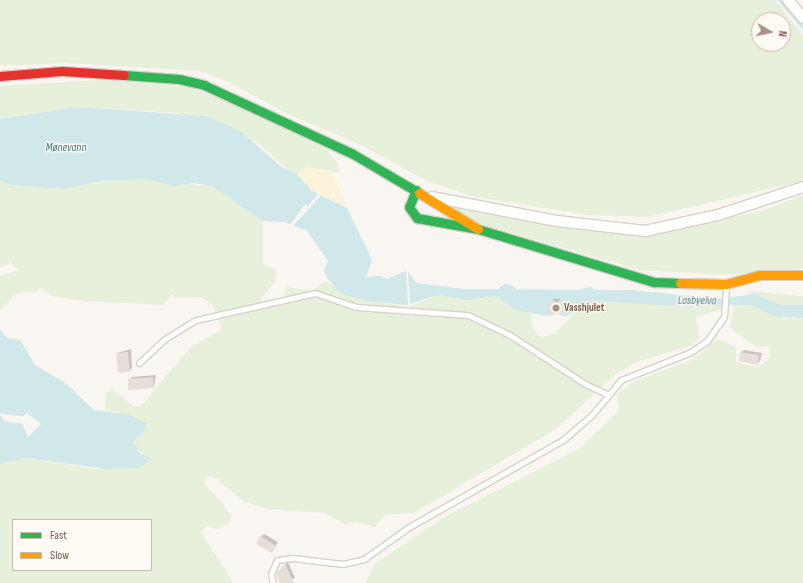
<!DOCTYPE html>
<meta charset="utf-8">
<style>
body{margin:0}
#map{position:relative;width:803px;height:583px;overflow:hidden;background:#f9f5f0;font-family:"Sofia Sans Condensed",sans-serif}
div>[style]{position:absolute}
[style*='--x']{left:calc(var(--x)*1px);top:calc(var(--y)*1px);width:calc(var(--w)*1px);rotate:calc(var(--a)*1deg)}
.green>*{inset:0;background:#e7f0db}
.sand>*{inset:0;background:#fbf2d9}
.water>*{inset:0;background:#d0e8ea}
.pier>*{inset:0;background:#f9f5f0}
.shadow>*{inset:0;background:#0003}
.stream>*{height:3px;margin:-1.5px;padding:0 1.5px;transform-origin:1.5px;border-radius:1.5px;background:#d0e8ea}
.river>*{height:18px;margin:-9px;padding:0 9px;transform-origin:9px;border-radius:9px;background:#d0e8ea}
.building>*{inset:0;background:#e6ded7}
.roads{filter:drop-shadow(1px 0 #d7d1cb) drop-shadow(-1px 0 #d7d1cb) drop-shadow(0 1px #d7d1cb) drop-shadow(0 -1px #d7d1cb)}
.lane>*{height:5px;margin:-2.5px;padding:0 2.5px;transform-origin:2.5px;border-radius:2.5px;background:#fefefd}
.street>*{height:10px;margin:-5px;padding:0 5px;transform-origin:5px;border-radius:5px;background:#fefefd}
.fast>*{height:9px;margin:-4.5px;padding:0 4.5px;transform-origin:4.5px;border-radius:4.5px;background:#30b455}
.slow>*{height:9px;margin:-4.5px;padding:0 4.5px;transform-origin:4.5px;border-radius:4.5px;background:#ff9f0a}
.jam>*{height:9px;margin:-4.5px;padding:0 4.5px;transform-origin:4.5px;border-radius:4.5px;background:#e5322d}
.dots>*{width:11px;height:11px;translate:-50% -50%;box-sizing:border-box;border:2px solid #fffaf3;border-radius:50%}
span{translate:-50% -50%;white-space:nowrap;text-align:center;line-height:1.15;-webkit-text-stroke:3px #fffaf3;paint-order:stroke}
.poi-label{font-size:11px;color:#7a5c4d;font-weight:700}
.left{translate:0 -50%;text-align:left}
.water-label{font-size:12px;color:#437c86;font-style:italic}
.legend{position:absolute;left:12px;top:519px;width:140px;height:52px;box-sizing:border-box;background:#fffaf3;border:1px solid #cabbb1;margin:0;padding:5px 7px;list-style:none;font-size:12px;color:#7a5c4d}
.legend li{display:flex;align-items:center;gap:8px;height:20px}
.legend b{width:20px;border:1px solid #cabbb1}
.north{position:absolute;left:751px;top:12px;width:40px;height:40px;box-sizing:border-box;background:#fffaf3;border:1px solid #cabbb1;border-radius:50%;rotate:99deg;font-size:11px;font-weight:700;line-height:16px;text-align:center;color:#7a5c4d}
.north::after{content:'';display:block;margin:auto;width:14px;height:18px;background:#a69286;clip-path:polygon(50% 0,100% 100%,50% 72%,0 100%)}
</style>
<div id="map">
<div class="green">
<div style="clip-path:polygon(evenodd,0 0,775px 0,803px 35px,803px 181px,648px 217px,587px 215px,471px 196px,427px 181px,357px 143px,290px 115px,227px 81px,199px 71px,65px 63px,0 66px,0 0,759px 20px,783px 20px,783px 44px,759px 44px,759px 20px)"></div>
<div style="clip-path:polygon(99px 80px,183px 86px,220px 97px,326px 149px,337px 162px,340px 173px,307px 167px,297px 174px,290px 172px,258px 143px,178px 113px,76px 107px,0 119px,0 86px)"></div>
<div style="clip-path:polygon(evenodd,145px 179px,213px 187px,263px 221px,263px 264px,277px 270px,275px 282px,260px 300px,264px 308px,284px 302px,286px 287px,312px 291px,324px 281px,354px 298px,409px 307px,438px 295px,475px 300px,496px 296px,539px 299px,531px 315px,533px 329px,540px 337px,554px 334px,586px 302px,717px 305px,722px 305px,721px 310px,696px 317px,699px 337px,694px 345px,636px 362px,617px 373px,556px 429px,414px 513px,385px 515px,375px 527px,356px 522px,344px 524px,326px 513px,267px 509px,245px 502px,214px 477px,207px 476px,204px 485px,222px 502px,231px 516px,229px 523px,219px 529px,206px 527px,201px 533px,234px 583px,0 583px,0 464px,26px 458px,94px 469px,145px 465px,152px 462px,131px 444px,134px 441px,118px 412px,105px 411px,106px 393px,112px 388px,133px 406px,140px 407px,191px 347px,222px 329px,213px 305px,201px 297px,175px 298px,172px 294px,163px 305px,83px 301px,53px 296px,41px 288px,36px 292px,17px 293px,0 311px,0 276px,18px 270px,11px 263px,0 267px,0 181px,11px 185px,63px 189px,100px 181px,145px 179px,13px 520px,151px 520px,151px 570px,13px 570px,13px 520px)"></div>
<div style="clip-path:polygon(803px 195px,803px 269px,725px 275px,640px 270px,467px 220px,452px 205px,560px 226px,651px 236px,764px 210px)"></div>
<div style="clip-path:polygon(749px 291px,803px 296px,803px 305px,780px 305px,748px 294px)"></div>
<div style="clip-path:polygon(752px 305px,785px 319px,803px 318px,803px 583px,365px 583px,375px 564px,441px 519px,579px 449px,619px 411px,617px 394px,635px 381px,692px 360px,717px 339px,736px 347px,736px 363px,759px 367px,770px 357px,769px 346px,756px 347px,730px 328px,734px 306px)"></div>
</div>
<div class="sand">
<div style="clip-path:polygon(307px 167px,333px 173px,347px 208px,304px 186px,297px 174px)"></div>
</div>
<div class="water">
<div style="clip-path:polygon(76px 107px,206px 116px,240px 131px,283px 168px,297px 174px,312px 191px,347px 208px,372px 260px,366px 277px,379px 276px,388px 279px,406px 271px,408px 305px,365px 301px,340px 293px,327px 278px,324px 270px,328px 261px,307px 231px,285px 222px,263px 221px,213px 187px,195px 183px,174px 186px,145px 179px,100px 181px,63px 189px,11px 185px,0 181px,0 119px)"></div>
<div style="clip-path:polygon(408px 271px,416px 283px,464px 289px,632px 290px,721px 299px,755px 294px,780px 305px,803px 305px,803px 318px,776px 317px,752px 305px,679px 306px,496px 296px,468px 300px,438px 295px,410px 304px)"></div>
<div style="clip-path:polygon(0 329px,7px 338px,20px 340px,35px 365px,67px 384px,94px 410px,129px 415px,146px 423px,145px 430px,131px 444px,137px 444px,138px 452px,153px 460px,138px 468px,108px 469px,26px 458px,0 464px,0 415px,6px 422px,22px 423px,28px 437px,41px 424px,27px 413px,23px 416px,0 414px)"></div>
</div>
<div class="pier">
<div style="clip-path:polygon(319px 193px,322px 194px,292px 227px,290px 225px,305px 204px,308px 206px)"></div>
</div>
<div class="shadow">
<div style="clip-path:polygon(552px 299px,567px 299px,567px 310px,549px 314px)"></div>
<div style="clip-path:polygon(131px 349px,132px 368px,129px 371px,117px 353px)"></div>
<div style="clip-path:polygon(744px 350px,762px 353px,760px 361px,757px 364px,741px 353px)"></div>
<div style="clip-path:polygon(156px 375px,154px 387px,129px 380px,132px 377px)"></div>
<div style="clip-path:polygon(264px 534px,278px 542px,272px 552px,261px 537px)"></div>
<div style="clip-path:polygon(288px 562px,295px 578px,281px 583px,277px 573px)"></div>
</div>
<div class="stream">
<div style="--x:779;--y:0;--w:37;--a:49"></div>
</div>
<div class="river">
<div style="--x:507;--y:293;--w:16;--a:35"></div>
<div style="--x:520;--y:302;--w:28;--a:10"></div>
<div style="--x:565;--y:307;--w:26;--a:-25"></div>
</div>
<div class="building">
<div style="clip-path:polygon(548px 302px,564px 302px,564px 314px,548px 315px)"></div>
<div style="clip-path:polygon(128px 352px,130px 372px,118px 373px,116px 353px)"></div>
<div style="clip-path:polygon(740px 352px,759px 355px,758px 365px,739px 361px)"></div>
<div style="clip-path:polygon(153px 377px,154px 388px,128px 390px,128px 379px)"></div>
<div style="clip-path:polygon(260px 536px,276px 546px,272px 553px,256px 544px)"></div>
<div style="clip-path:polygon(285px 564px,294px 583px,280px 583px,276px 573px)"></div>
</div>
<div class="roads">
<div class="lane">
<div style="--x:139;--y:363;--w:35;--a:-43"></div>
<div style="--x:165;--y:339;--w:36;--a:-32"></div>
<div style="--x:196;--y:320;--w:122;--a:-12.8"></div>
<div style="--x:315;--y:293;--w:43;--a:18.9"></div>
<div style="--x:356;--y:307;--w:112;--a:4.1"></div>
<div style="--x:468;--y:315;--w:47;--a:25.5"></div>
<div style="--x:510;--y:335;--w:92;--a:33"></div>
<div style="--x:587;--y:385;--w:22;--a:24"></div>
<div style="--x:273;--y:583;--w:9;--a:-103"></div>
<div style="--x:271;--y:574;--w:15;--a:-67"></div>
<div style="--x:277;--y:560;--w:16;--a:-7"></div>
<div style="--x:293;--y:558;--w:50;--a:6.8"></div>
<div style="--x:343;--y:564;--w:22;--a:-13"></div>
<div style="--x:364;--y:559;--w:55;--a:-35.4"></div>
<div style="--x:409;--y:527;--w:177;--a:-29.5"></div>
<div style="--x:563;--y:440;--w:38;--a:-41"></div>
<div style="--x:592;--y:415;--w:45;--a:-50.4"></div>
<div style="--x:621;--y:380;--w:75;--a:-21.8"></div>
<div style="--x:691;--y:352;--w:19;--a:-35"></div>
<div style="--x:707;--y:341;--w:29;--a:-55"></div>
<div style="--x:724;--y:317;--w:31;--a:-86"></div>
</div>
<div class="street">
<div style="--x:788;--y:0;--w:23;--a:50"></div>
<div style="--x:432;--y:197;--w:127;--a:10.9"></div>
<div style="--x:557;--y:221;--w:89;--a:6.5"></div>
<div style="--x:645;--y:231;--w:75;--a:-12.4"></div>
<div style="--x:718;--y:215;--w:89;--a:-18.2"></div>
</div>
<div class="fast">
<div style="--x:124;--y:75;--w:55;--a:4.2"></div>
<div style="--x:179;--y:79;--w:26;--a:13"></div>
<div style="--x:204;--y:85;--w:164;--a:24.8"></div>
<div style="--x:353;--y:154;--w:77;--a:30.6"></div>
<div style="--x:416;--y:190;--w:18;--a:112"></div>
<div style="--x:409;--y:207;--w:14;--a:54"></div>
<div style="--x:417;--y:218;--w:62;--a:10.2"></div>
<div style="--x:478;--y:229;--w:184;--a:16.8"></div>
<div style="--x:654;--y:282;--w:26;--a:2"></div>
</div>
<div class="slow">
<div style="--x:419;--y:193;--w:69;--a:31.4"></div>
<div style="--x:680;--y:283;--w:46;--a:1.2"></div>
<div style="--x:726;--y:284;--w:35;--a:-15"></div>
<div style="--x:760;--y:275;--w:43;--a:0"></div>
</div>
<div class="jam">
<div style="--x:0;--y:76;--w:62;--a:-4.6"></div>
<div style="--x:62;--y:71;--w:62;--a:3.7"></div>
</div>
</div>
<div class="dots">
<div style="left:556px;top:308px;background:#a69286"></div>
</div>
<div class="poi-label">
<span class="left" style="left:564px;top:308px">Vasshjulet</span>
</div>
<div class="water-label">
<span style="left:66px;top:148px">Mønevann</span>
<span style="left:697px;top:301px;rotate:1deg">Losbyelva</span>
</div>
<ul class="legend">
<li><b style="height:5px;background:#30b455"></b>Fast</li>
<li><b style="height:5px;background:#ff9f0a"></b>Slow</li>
</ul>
<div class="north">N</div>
</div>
